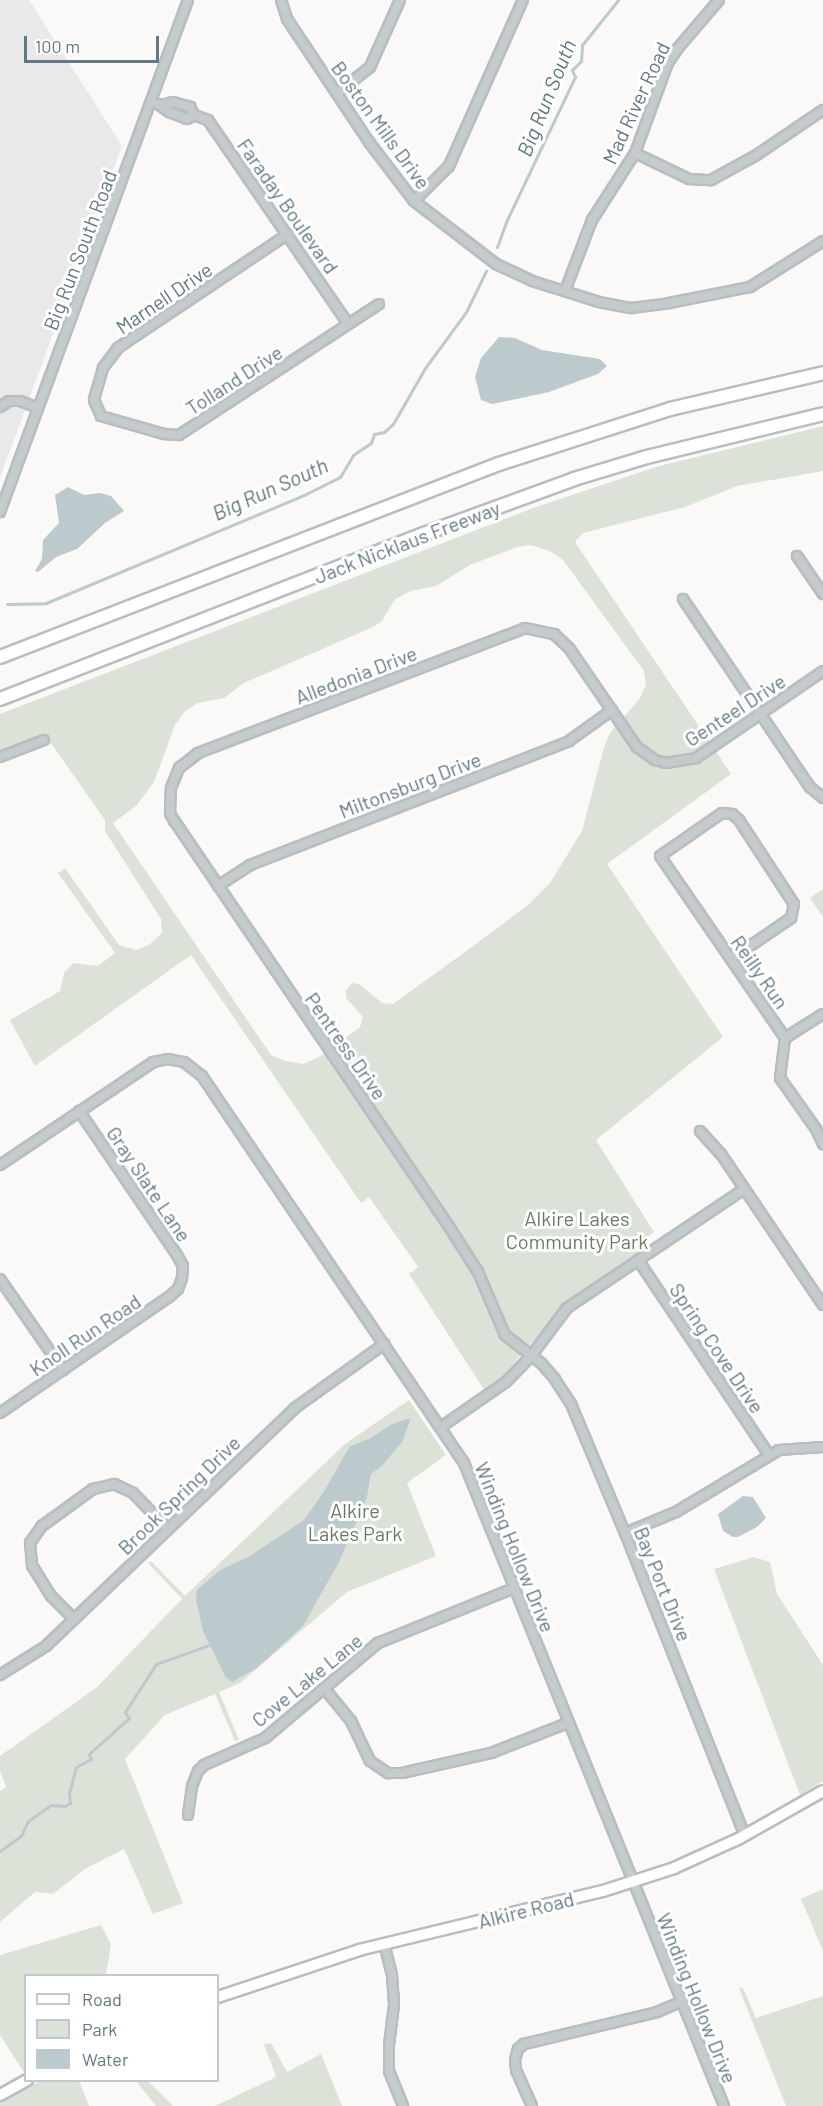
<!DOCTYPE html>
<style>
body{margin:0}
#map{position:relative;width:823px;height:2106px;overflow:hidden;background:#faf9f7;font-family:Barlow,sans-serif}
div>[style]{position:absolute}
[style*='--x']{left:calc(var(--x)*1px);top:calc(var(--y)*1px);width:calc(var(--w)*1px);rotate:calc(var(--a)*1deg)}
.built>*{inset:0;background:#e8e9e8}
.green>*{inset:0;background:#dce2d8}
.water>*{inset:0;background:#bdcacd}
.stream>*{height:3px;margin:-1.5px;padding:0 1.5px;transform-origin:1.5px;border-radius:1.5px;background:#bdcacd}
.roads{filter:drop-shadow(2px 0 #b8bdc0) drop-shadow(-2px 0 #b8bdc0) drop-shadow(0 2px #b8bdc0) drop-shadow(0 -2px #b8bdc0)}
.minor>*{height:8px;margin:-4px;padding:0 4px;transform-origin:4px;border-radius:4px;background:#c5cacd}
.major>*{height:10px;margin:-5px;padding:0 5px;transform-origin:5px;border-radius:5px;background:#fff}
.highway>*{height:12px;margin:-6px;padding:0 6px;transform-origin:6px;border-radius:6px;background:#fff}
span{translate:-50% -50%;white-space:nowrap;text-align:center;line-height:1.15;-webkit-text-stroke:6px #fff;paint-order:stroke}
.street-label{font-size:20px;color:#647783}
.park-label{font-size:20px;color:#697a63}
.water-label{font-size:21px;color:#5f767c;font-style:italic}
.legend{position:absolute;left:24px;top:1974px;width:195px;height:108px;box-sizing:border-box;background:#fff;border:2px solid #c1c9cd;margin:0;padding:8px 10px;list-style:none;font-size:18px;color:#647783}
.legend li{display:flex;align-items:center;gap:12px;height:30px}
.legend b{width:30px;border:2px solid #c1c9cd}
.scale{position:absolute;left:24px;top:36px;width:135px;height:27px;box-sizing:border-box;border:3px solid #647783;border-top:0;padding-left:8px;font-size:18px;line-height:21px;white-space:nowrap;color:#647783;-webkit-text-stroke:4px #fff;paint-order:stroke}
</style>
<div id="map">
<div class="built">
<div style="clip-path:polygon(0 0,29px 0,122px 146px,0 478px)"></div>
</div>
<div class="green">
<div style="clip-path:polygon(evenodd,823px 426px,823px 471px,737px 486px,685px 507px,583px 533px,575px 542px,731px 774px,607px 864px,723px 1037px,596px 1140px,654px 1232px,643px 1240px,647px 1247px,566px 1303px,502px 1377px,485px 1391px,409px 1274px,418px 1267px,369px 1197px,361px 1203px,191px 955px,35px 1066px,10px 1020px,60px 991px,64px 973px,73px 963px,98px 966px,115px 953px,58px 873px,65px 868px,119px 945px,136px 950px,149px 945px,162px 933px,161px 919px,105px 831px,105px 820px,46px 736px,0 753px,0 714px,536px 507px,659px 466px,823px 426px,531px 545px,550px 551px,563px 560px,644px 671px,646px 685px,640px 698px,610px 733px,604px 747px,582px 831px,550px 883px,528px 905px,465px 952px,393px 1004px,382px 1003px,359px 984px,352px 983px,346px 991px,346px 998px,363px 1017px,360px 1027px,319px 1057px,303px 1064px,285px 1061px,271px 1055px,113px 823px,136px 806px,154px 782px,175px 725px,185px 711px,198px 703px,224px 698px,244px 683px,373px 627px,382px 621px,395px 599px,411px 591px,436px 586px,470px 565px,517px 547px,531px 545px)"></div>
<div style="clip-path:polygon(823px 889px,823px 917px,810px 898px)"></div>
<div style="clip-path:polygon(409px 1400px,446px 1455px,407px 1483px,436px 1556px,347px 1592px,240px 1683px,219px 1692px,239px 1740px,235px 1741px,215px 1694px,165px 1715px,125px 1759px,183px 1903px,153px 1914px,124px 1849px,85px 1869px,53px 1894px,35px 1892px,0 1922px,0 1791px,6px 1787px,0 1771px,0 1756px,96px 1688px,182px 1599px,148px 1563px,151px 1561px,185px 1596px,345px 1444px)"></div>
<div style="clip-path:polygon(754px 1557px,770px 1562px,777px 1594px,823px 1665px,823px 1781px,800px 1795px,714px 1569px)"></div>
<div style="clip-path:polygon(823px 1889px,823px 1951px,801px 1899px)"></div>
<div style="clip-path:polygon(101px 1925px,111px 1944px,106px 1975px,26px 1976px,25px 2074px,0 2035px,0 1955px)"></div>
<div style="clip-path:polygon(739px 1988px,743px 1988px,756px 2018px,823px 1996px,823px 2106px,786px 2106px)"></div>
<div style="clip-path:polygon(271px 2043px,287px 2072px,321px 2054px,342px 2106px,215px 2106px,276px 2077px,264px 2044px)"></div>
<div style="clip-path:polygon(41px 2081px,79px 2081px,89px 2106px,0 2106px,0 2101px,5px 2098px)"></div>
<div style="clip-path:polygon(136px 2081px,148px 2081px,173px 2106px,156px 2106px)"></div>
</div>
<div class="water">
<div style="clip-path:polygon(499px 337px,515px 338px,542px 350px,600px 359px,607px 366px,598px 374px,549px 392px,492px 404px,481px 400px,475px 377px,481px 358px)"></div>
<div style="clip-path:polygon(68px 487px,84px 495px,100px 493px,111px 496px,124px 511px,105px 523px,77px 549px,56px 557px,38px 572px,35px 571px,42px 559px,43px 540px,59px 523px,55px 495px)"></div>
<div style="clip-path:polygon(411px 1418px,402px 1442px,382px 1466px,371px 1474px,367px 1497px,339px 1562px,303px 1626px,257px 1668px,232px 1682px,226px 1678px,203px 1631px,196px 1600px,197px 1590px,220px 1570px,248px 1557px,304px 1520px,323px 1493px,350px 1446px,369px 1439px,392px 1424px)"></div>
<div style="clip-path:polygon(743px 1496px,753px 1497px,766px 1518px,757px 1527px,738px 1537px,733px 1537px,723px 1531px,718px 1514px)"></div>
</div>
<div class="stream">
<div style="--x:497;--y:247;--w:27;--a:-70"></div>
<div style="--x:506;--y:222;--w:161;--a:-64.6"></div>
<div style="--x:575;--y:77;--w:8;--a:-113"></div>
<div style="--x:572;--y:70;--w:13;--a:-45"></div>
<div style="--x:581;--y:61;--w:16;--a:-86"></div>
<div style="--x:582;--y:45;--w:58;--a:-51.3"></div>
<div style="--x:7;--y:604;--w:39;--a:-1"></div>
<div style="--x:46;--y:603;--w:280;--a:-22.7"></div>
<div style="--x:304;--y:495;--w:40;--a:-26.6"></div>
<div style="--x:340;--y:477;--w:26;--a:-59"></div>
<div style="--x:353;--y:455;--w:22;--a:-34"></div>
<div style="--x:371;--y:443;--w:9;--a:-72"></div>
<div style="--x:374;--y:434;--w:10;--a:-11"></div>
<div style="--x:384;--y:432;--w:12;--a:-42"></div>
<div style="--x:393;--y:424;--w:64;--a:-60.3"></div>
<div style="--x:425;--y:368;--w:69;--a:-53.8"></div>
<div style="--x:466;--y:312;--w:46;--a:-64"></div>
<div style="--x:0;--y:1851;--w:26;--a:-36"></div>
<div style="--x:21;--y:1836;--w:17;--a:-65"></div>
<div style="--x:28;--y:1821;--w:28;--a:-35"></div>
<div style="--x:51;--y:1805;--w:14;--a:4"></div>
<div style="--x:65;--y:1806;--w:6;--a:-31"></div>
<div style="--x:70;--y:1803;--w:10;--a:-96"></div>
<div style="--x:69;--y:1793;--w:27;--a:-75"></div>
<div style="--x:76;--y:1767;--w:17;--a:-28"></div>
<div style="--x:91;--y:1759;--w:5;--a:-112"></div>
<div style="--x:89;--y:1754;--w:54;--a:-42"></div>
<div style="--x:129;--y:1718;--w:7;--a:-124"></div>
<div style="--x:125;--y:1712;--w:57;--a:-57.1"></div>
<div style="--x:156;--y:1664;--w:56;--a:-19.7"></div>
</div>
<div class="roads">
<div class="minor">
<div style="--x:281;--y:0;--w:20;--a:72"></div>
<div style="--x:287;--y:19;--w:148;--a:56.3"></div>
<div style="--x:369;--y:142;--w:74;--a:52.7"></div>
<div style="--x:414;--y:201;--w:103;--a:37.5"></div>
<div style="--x:496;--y:264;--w:40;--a:25"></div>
<div style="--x:532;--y:281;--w:70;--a:17.4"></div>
<div style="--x:599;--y:302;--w:33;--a:11"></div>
<div style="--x:631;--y:308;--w:38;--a:-7"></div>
<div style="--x:669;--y:303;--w:83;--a:-11.2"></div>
<div style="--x:750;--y:287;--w:86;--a:-32.2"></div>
<div style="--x:337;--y:93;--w:42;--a:-38.2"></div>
<div style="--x:370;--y:67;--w:73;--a:-65.9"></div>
<div style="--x:158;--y:104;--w:14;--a:36"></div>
<div style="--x:169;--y:112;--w:19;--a:21"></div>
<div style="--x:187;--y:119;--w:8;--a:-30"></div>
<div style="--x:162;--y:105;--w:11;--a:-15"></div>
<div style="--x:173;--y:102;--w:18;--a:16"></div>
<div style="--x:190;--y:107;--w:9;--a:63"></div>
<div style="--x:194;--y:115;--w:15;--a:20"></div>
<div style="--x:208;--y:120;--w:247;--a:55.5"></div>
<div style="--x:635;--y:153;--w:60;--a:25.7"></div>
<div style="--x:689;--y:179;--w:22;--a:3"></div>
<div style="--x:711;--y:180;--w:50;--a:-28.6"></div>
<div style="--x:755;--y:156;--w:82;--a:-34.1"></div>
<div style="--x:414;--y:201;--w:49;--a:-45"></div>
<div style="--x:449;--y:166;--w:182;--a:-66"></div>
<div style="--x:288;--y:234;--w:205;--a:146.2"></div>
<div style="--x:118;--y:348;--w:25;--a:127"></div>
<div style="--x:103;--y:368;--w:33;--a:106"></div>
<div style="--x:94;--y:400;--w:17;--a:66"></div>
<div style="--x:101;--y:416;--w:66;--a:15.9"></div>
<div style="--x:164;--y:434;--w:15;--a:4"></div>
<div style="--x:179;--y:435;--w:239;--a:-33.2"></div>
<div style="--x:565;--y:291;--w:76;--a:-69.2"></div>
<div style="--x:592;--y:220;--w:80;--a:-57.3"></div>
<div style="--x:635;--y:153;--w:96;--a:-69.9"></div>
<div style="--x:668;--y:63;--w:18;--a:-56"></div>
<div style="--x:678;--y:48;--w:63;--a:-49.5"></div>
<div style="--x:0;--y:407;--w:11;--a:-34"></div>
<div style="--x:9;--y:401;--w:11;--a:0"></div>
<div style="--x:20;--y:401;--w:19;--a:21"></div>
<div style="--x:0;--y:512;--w:545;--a:-69.84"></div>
<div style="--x:797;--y:556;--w:46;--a:55.6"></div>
<div style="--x:683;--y:599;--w:227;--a:56"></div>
<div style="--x:810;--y:787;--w:17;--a:40"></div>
<div style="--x:0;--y:757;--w:47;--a:-21.1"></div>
<div style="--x:218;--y:886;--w:38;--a:-33"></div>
<div style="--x:250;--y:865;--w:342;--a:-21.2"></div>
<div style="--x:569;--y:741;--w:53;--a:-35.8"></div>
<div style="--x:731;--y:959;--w:73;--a:-34.3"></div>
<div style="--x:791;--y:918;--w:14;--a:-78"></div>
<div style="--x:794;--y:904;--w:100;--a:-123.2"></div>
<div style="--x:739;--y:820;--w:9;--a:-139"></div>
<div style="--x:732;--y:814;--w:10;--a:-174"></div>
<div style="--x:722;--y:813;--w:75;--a:145.3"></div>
<div style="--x:660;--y:856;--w:221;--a:55.5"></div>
<div style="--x:785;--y:1038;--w:40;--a:97.1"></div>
<div style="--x:780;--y:1078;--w:62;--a:54.8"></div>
<div style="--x:816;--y:1129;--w:17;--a:65"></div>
<div style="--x:785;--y:1038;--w:45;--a:-32.3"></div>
<div style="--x:700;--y:1131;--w:31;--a:48"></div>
<div style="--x:721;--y:1154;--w:182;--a:56"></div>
<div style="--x:0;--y:1165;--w:184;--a:-33.9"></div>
<div style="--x:153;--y:1062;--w:15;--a:-11"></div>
<div style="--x:168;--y:1059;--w:16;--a:11"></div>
<div style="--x:184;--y:1062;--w:23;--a:38"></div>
<div style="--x:202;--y:1076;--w:467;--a:55.9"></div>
<div style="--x:464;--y:1463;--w:694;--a:67.98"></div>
<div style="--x:638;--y:1260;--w:235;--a:56.1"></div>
<div style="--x:0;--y:1279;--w:111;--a:55.3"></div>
<div style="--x:0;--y:1413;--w:205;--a:-34.5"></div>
<div style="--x:169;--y:1297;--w:12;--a:-42"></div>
<div style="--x:178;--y:1289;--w:12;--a:-70"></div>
<div style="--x:182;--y:1278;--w:12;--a:-85"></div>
<div style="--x:183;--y:1266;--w:13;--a:-119"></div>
<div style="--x:177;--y:1255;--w:174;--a:-124.2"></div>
<div style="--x:441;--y:1427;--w:79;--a:-34.7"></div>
<div style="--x:506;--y:1382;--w:36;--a:-46"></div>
<div style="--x:531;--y:1356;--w:60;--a:-53.1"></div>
<div style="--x:567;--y:1308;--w:213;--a:-33.9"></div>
<div style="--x:625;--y:1533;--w:55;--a:-22.4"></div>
<div style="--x:676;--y:1512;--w:120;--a:-31"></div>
<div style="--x:779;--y:1450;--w:44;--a:-3.9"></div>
<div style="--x:74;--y:1619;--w:33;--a:-135"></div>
<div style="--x:51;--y:1596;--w:36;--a:-122"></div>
<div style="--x:32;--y:1565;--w:22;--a:-95"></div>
<div style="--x:30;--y:1543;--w:21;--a:-55"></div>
<div style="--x:42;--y:1526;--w:63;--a:-36"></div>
<div style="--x:93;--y:1489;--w:22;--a:-13"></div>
<div style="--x:114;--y:1484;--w:21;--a:25"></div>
<div style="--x:133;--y:1493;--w:50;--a:45.8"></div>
<div style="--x:0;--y:1675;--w:54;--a:-32.2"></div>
<div style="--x:46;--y:1646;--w:344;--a:-43.7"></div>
<div style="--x:295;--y:1408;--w:110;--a:-35.7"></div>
<div style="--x:324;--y:1688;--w:43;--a:50.7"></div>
<div style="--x:351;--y:1721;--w:44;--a:64.6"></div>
<div style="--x:370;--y:1761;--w:22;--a:34"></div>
<div style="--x:388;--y:1773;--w:14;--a:0"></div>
<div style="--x:402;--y:1773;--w:91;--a:-12.7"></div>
<div style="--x:491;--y:1753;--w:83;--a:-21.3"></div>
<div style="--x:188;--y:1815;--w:29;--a:-82"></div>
<div style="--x:192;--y:1786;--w:16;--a:-68"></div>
<div style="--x:198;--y:1771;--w:8;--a:-45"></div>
<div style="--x:204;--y:1765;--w:67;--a:-23.9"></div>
<div style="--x:265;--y:1738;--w:148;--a:-40.1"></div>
<div style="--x:378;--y:1643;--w:147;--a:-22"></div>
<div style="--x:745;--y:1836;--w:326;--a:-111.6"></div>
<div style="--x:625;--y:1533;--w:140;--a:-112.7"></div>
<div style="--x:571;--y:1404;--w:30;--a:-123"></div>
<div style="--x:555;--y:1379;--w:21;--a:-131"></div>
<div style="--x:541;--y:1363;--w:46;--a:-142.1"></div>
<div style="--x:505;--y:1335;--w:69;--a:-113.2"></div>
<div style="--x:478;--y:1272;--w:52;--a:-122.5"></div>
<div style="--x:450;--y:1228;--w:492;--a:-124.1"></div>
<div style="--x:174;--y:821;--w:9;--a:-117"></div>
<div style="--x:170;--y:813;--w:25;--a:-88"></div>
<div style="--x:171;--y:788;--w:22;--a:-68"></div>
<div style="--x:179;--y:768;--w:24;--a:-38"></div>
<div style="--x:198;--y:753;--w:350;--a:-20.9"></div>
<div style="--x:525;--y:628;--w:30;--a:12"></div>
<div style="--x:554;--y:634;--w:21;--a:43"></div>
<div style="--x:569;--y:648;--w:120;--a:55.5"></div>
<div style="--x:637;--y:747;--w:22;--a:36"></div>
<div style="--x:655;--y:760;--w:11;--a:15"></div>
<div style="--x:666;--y:763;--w:30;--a:-9"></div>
<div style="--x:696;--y:758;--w:154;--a:-34.4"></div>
<div style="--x:384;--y:1943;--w:33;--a:76"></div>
<div style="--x:392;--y:1975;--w:30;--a:86"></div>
<div style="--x:394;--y:2005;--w:40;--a:97.1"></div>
<div style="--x:389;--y:2045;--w:26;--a:90"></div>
<div style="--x:389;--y:2071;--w:38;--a:68"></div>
<div style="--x:532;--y:2106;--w:39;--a:-114"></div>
<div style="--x:516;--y:2070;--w:10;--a:-96"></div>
<div style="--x:515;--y:2060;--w:11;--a:-75"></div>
<div style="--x:518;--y:2049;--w:8;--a:-40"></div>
<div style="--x:524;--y:2044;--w:137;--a:-13.5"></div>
<div style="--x:657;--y:2012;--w:26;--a:-23"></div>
</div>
<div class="major">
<div style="--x:218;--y:1997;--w:149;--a:-18.4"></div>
<div style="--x:359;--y:1950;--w:251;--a:-13.6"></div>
<div style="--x:603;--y:1891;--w:75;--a:-17.9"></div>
<div style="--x:674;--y:1868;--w:72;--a:-24.4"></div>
<div style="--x:740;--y:1838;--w:95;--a:-29.5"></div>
<div style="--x:0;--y:2095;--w:31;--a:-29"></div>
</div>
<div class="highway">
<div style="--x:0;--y:657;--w:535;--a:-21.15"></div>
<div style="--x:499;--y:464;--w:180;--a:-17.8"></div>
<div style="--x:670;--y:409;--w:157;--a:-13.2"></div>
<div style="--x:0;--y:699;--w:455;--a:-21.3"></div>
<div style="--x:424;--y:534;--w:160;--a:-20.1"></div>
<div style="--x:574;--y:479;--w:76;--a:-16.8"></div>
<div style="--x:647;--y:457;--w:181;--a:-13.7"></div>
</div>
</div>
<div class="street-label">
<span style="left:636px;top:103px;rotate:-65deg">Mad River Road</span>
<span style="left:381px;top:125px;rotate:54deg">Boston Mills Drive</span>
<span style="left:288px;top:206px;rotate:55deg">Faraday Boulevard</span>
<span style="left:80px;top:250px;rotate:-69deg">Big Run South Road</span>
<span style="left:164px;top:298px;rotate:-34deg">Marnell Drive</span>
<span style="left:234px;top:380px;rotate:-33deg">Tolland Drive</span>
<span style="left:407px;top:542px;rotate:-21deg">Jack Nicklaus Freeway</span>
<span style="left:356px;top:675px;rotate:-21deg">Alledonia Drive</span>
<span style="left:735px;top:710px;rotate:-33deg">Genteel Drive</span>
<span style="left:410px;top:785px;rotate:-21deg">Miltonsburg Drive</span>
<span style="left:760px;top:972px;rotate:55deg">Reilly Run</span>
<span style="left:346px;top:1046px;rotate:55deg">Pentress Drive</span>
<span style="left:149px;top:1184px;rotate:56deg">Gray Slate Lane</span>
<span style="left:85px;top:1335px;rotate:-34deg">Knoll Run Road</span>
<span style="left:717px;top:1348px;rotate:56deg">Spring Cove Drive</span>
<span style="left:179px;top:1495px;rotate:-44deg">Brook Spring Drive</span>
<span style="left:515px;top:1547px;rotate:68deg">Winding Hollow Drive</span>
<span style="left:663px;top:1584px;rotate:68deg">Bay Port Drive</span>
<span style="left:307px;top:1680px;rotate:-39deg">Cove Lake Lane</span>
<span style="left:526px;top:1910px;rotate:-14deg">Alkire Road</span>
<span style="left:697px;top:1998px;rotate:68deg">Winding Hollow Drive</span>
</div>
<div class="park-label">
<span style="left:577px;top:1230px">Alkire Lakes<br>Community Park</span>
<span style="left:355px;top:1522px">Alkire<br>Lakes Park</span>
</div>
<div class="water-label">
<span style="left:546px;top:98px;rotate:-68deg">Big Run South</span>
<span style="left:270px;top:489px;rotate:-24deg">Big Run South</span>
</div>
<ul class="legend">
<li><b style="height:8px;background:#fff"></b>Road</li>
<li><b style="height:16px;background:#dce2d8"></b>Park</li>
<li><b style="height:16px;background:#bdcacd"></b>Water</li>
</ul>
<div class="scale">100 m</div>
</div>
